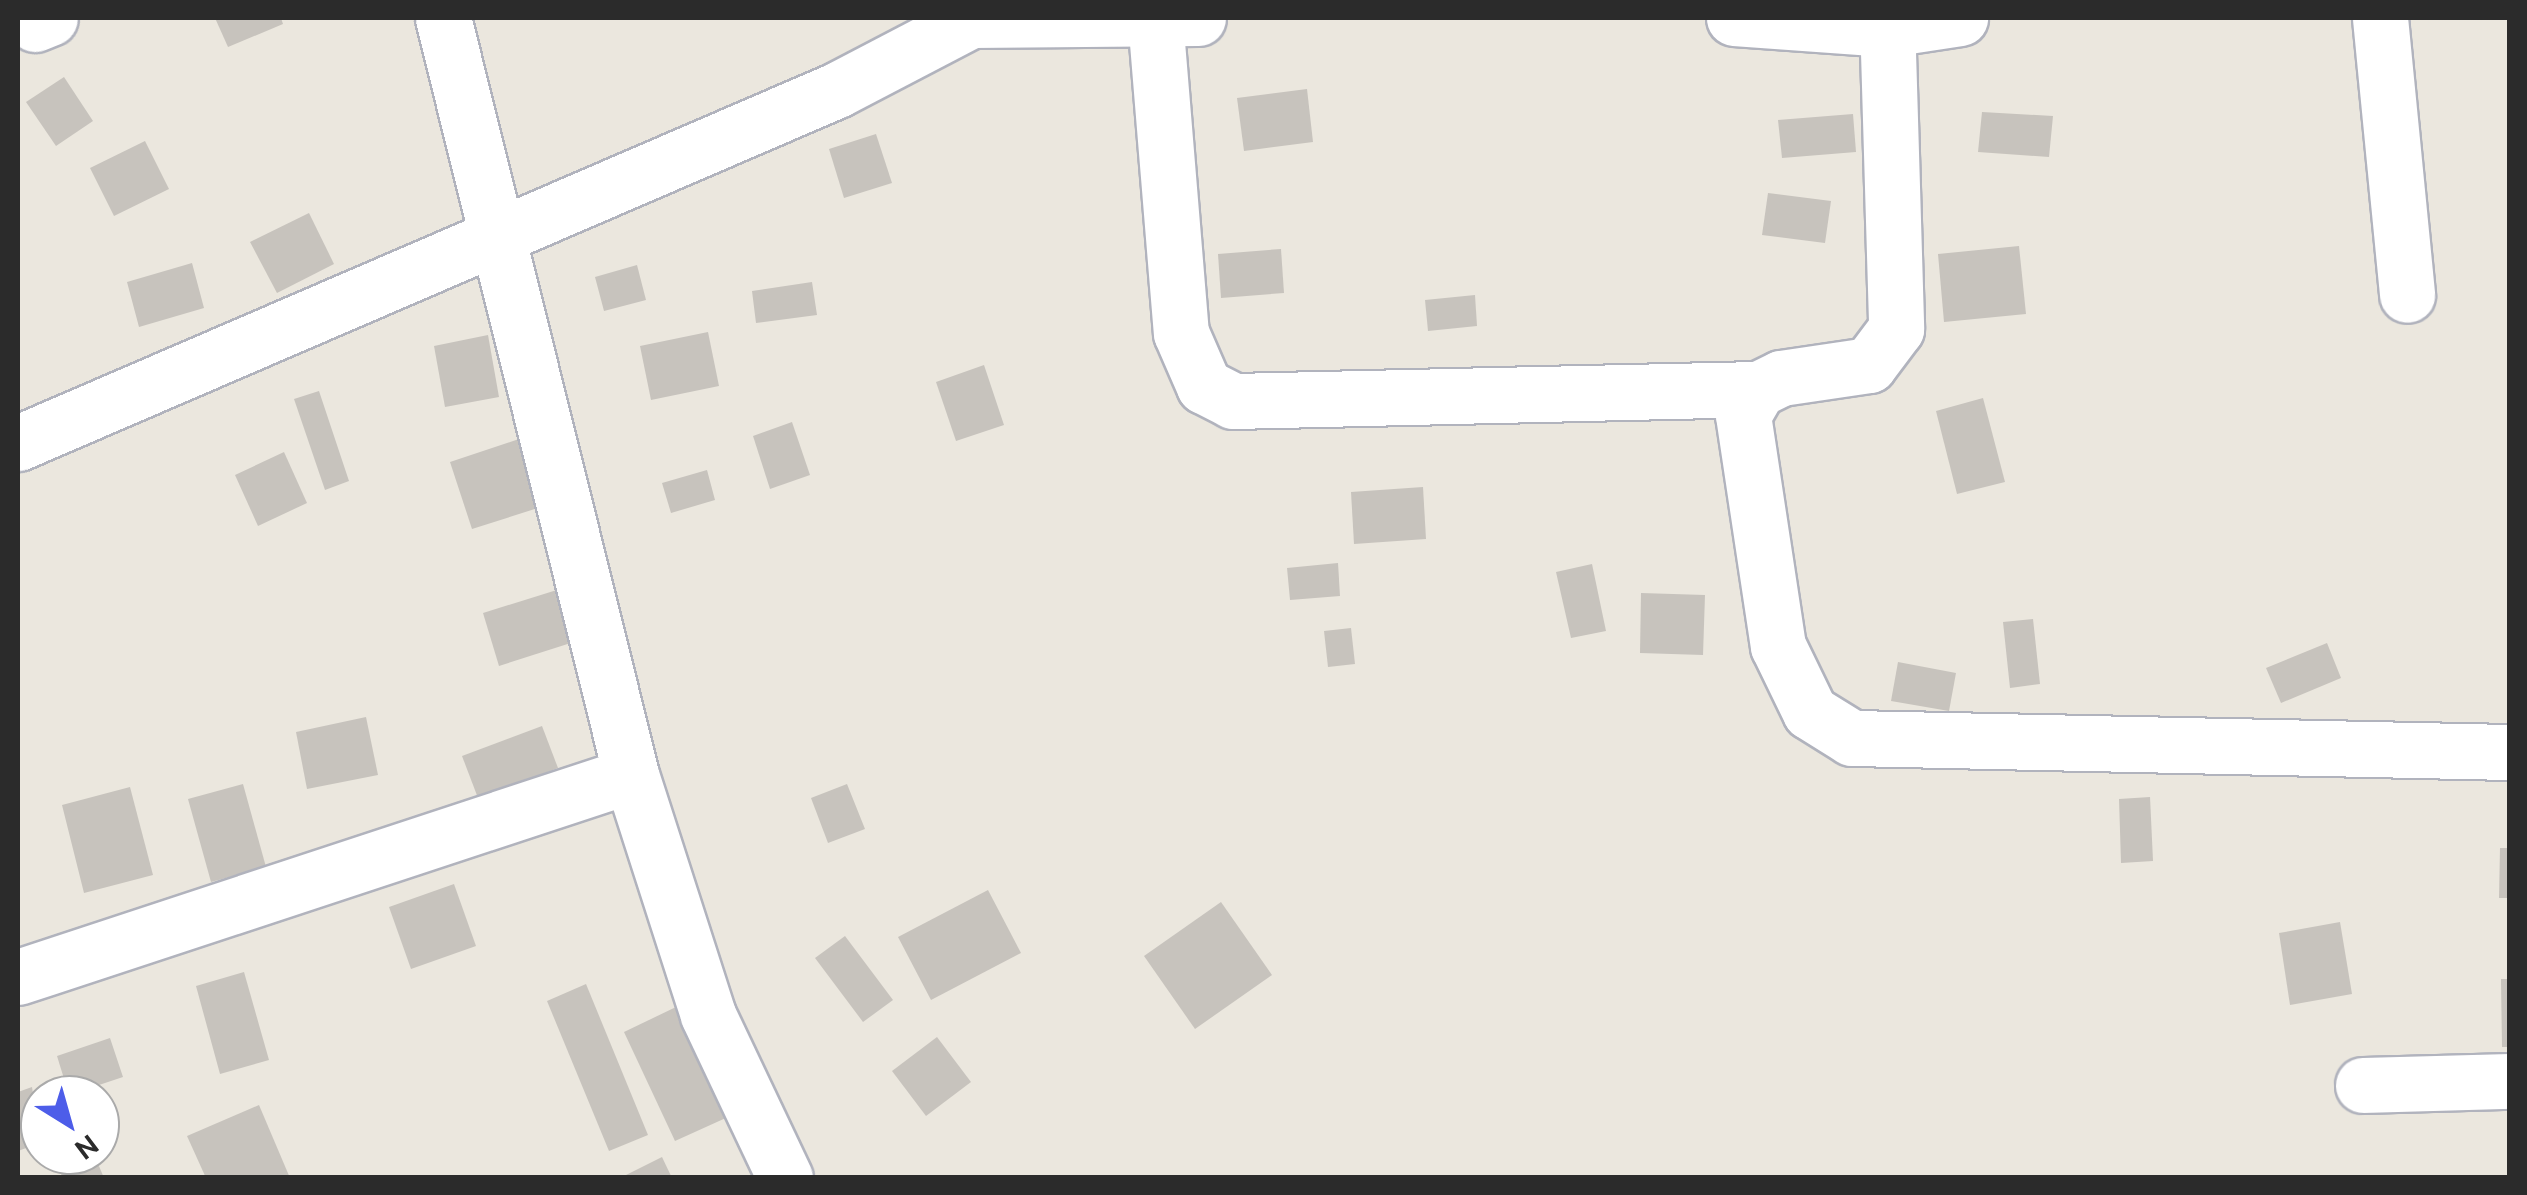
<!DOCTYPE html>
<style>
body{margin:0}
#map{position:relative;width:2527px;height:1195px;overflow:hidden;background:#ebe7de;font-family:Ubuntu,sans-serif}
div>[style]{position:absolute}
[style*='--x']{left:calc(var(--x)*1px);top:calc(var(--y)*1px);width:calc(var(--w)*1px);rotate:calc(var(--a)*1deg)}
.building>*{inset:0;background:#c7c3bd}
.roads{filter:drop-shadow(2px 0 #b1b3bd) drop-shadow(-2px 0 #b1b3bd) drop-shadow(0 2px #b1b3bd) drop-shadow(0 -2px #b1b3bd)}
.minor>*{height:55px;margin:-27.5px;padding:0 27.5px;transform-origin:27.5px;border-radius:27.5px;background:#fff}
span{translate:-50% -50%;white-space:nowrap;text-align:center;line-height:1.15;-webkit-text-stroke:9px #fff;paint-order:stroke}
.frame{position:absolute;inset:0;border:20px solid #2b2b2b;pointer-events:none}
.north{position:absolute;left:20px;top:1075px;width:100px;height:100px;box-sizing:border-box;background:#fff;border:2px solid #aaa;border-radius:50%;rotate:143deg;font-size:28px;font-weight:700;line-height:40px;text-align:center;color:#2b2b2b}
.north::after{content:'';display:block;margin:auto;width:35px;height:45px;background:#4d5de9;clip-path:polygon(50% 0,100% 100%,50% 72%,0 100%)}
</style>
<div id="map">
<div class="building">
<div style="clip-path:polygon(215px 18px,281px 18px,283px 24px,228px 47px)"></div>
<div style="clip-path:polygon(64px 77px,93px 121px,56px 146px,26px 102px)"></div>
<div style="clip-path:polygon(1307px 89px,1313px 142px,1244px 151px,1237px 98px)"></div>
<div style="clip-path:polygon(1982px 112px,2053px 116px,2049px 157px,1978px 152px)"></div>
<div style="clip-path:polygon(1853px 114px,1856px 152px,1782px 158px,1778px 120px)"></div>
<div style="clip-path:polygon(876px 134px,892px 183px,844px 198px,829px 149px)"></div>
<div style="clip-path:polygon(145px 141px,169px 189px,114px 216px,90px 168px)"></div>
<div style="clip-path:polygon(1768px 193px,1831px 201px,1825px 243px,1762px 235px)"></div>
<div style="clip-path:polygon(309px 213px,334px 264px,277px 293px,250px 242px)"></div>
<div style="clip-path:polygon(2019px 246px,2026px 314px,1944px 322px,1938px 254px)"></div>
<div style="clip-path:polygon(1281px 249px,1284px 293px,1221px 298px,1218px 254px)"></div>
<div style="clip-path:polygon(192px 263px,204px 308px,139px 327px,127px 282px)"></div>
<div style="clip-path:polygon(637px 265px,646px 300px,604px 311px,595px 277px)"></div>
<div style="clip-path:polygon(812px 282px,817px 315px,756px 323px,752px 291px)"></div>
<div style="clip-path:polygon(1475px 295px,1477px 326px,1428px 331px,1425px 300px)"></div>
<div style="clip-path:polygon(708px 332px,719px 386px,651px 400px,640px 346px)"></div>
<div style="clip-path:polygon(488px 335px,499px 397px,445px 407px,434px 346px)"></div>
<div style="clip-path:polygon(984px 365px,1004px 425px,956px 441px,936px 382px)"></div>
<div style="clip-path:polygon(319px 391px,349px 481px,325px 490px,294px 399px)"></div>
<div style="clip-path:polygon(1983px 398px,2005px 482px,1957px 494px,1936px 411px)"></div>
<div style="clip-path:polygon(792px 422px,810px 475px,770px 489px,753px 436px)"></div>
<div style="clip-path:polygon(519px 439px,541px 507px,472px 529px,450px 462px)"></div>
<div style="clip-path:polygon(284px 452px,307px 503px,258px 526px,235px 475px)"></div>
<div style="clip-path:polygon(707px 470px,715px 500px,671px 513px,662px 483px)"></div>
<div style="clip-path:polygon(1423px 487px,1426px 539px,1354px 544px,1351px 492px)"></div>
<div style="clip-path:polygon(1338px 563px,1340px 596px,1290px 600px,1287px 568px)"></div>
<div style="clip-path:polygon(1592px 564px,1606px 631px,1571px 638px,1556px 572px)"></div>
<div style="clip-path:polygon(560px 589px,577px 641px,499px 666px,483px 613px)"></div>
<div style="clip-path:polygon(1641px 593px,1705px 595px,1703px 655px,1640px 653px)"></div>
<div style="clip-path:polygon(2033px 619px,2040px 684px,2010px 688px,2003px 622px)"></div>
<div style="clip-path:polygon(1351px 628px,1355px 664px,1328px 667px,1324px 631px)"></div>
<div style="clip-path:polygon(2327px 643px,2341px 678px,2281px 703px,2266px 668px)"></div>
<div style="clip-path:polygon(1898px 662px,1956px 673px,1949px 711px,1891px 701px)"></div>
<div style="clip-path:polygon(366px 717px,378px 775px,307px 789px,296px 732px)"></div>
<div style="clip-path:polygon(542px 726px,558px 768px,478px 798px,462px 756px)"></div>
<div style="clip-path:polygon(243px 784px,266px 867px,211px 882px,188px 799px)"></div>
<div style="clip-path:polygon(847px 784px,865px 829px,828px 843px,811px 798px)"></div>
<div style="clip-path:polygon(130px 787px,153px 875px,84px 893px,62px 805px)"></div>
<div style="clip-path:polygon(2150px 797px,2153px 861px,2121px 863px,2119px 799px)"></div>
<div style="clip-path:polygon(2500px 848px,2510px 848px,2510px 898px,2499px 898px)"></div>
<div style="clip-path:polygon(454px 884px,476px 946px,411px 969px,389px 907px)"></div>
<div style="clip-path:polygon(988px 890px,1021px 953px,931px 1000px,898px 937px)"></div>
<div style="clip-path:polygon(1221px 902px,1272px 975px,1195px 1029px,1144px 956px)"></div>
<div style="clip-path:polygon(2340px 922px,2352px 994px,2290px 1005px,2279px 933px)"></div>
<div style="clip-path:polygon(845px 936px,893px 1000px,863px 1022px,815px 958px)"></div>
<div style="clip-path:polygon(244px 972px,269px 1060px,220px 1074px,196px 986px)"></div>
<div style="clip-path:polygon(2501px 979px,2510px 979px,2510px 1047px,2502px 1047px)"></div>
<div style="clip-path:polygon(586px 984px,648px 1135px,609px 1151px,547px 1001px)"></div>
<div style="clip-path:polygon(676px 1007px,728px 1117px,675px 1141px,624px 1032px)"></div>
<div style="clip-path:polygon(937px 1037px,971px 1082px,926px 1116px,892px 1071px)"></div>
<div style="clip-path:polygon(110px 1038px,123px 1077px,69px 1095px,57px 1056px)"></div>
<div style="clip-path:polygon(32px 1087px,40px 1143px,18px 1151px,18px 1092px)"></div>
<div style="clip-path:polygon(259px 1105px,290px 1178px,206px 1178px,187px 1136px)"></div>
<div style="clip-path:polygon(662px 1157px,672px 1178px,620px 1178px)"></div>
<div style="clip-path:polygon(96px 1159px,104px 1178px,62px 1178px,61px 1173px)"></div>
</div>
<div class="roads">
<div class="minor">
<div style="--x:443;--y:18;--w:780;--a:76.05"></div>
<div style="--x:631;--y:775;--w:252;--a:72.2"></div>
<div style="--x:708;--y:1015;--w:180;--a:64.7"></div>
<div style="--x:1155;--y:18;--w:316;--a:85.3"></div>
<div style="--x:1181;--y:333;--w:58;--a:66.5"></div>
<div style="--x:1204;--y:386;--w:33;--a:27"></div>
<div style="--x:1233;--y:401;--w:525;--a:-1.31"></div>
<div style="--x:1734;--y:18;--w:154;--a:4.1"></div>
<div style="--x:1888;--y:29;--w:73;--a:-8.7"></div>
<div style="--x:1887;--y:18;--w:311;--a:88.3"></div>
<div style="--x:1896;--y:329;--w:45;--a:126.9"></div>
<div style="--x:1869;--y:365;--w:89;--a:171.6"></div>
<div style="--x:1781;--y:378;--w:25;--a:154"></div>
<div style="--x:1758;--y:389;--w:30;--a:120"></div>
<div style="--x:1743;--y:415;--w:234;--a:81.4"></div>
<div style="--x:1778;--y:646;--w:73;--a:64.1"></div>
<div style="--x:1810;--y:712;--w:49;--a:31.8"></div>
<div style="--x:1852;--y:738;--w:658;--a:1.22"></div>
<div style="--x:2380;--y:18;--w:278;--a:84.4"></div>
<div style="--x:35;--y:24;--w:16;--a:-22"></div>
<div style="--x:18;--y:443;--w:892;--a:-23.32"></div>
<div style="--x:837;--y:90;--w:151;--a:-27.6"></div>
<div style="--x:971;--y:20;--w:227;--a:-0.5"></div>
<div style="--x:18;--y:977;--w:645;--a:-18.24"></div>
<div style="--x:2363;--y:1085;--w:147;--a:-1.6"></div>
</div>
</div>
<div class="frame"></div>
<div class="north">N</div>
</div>
